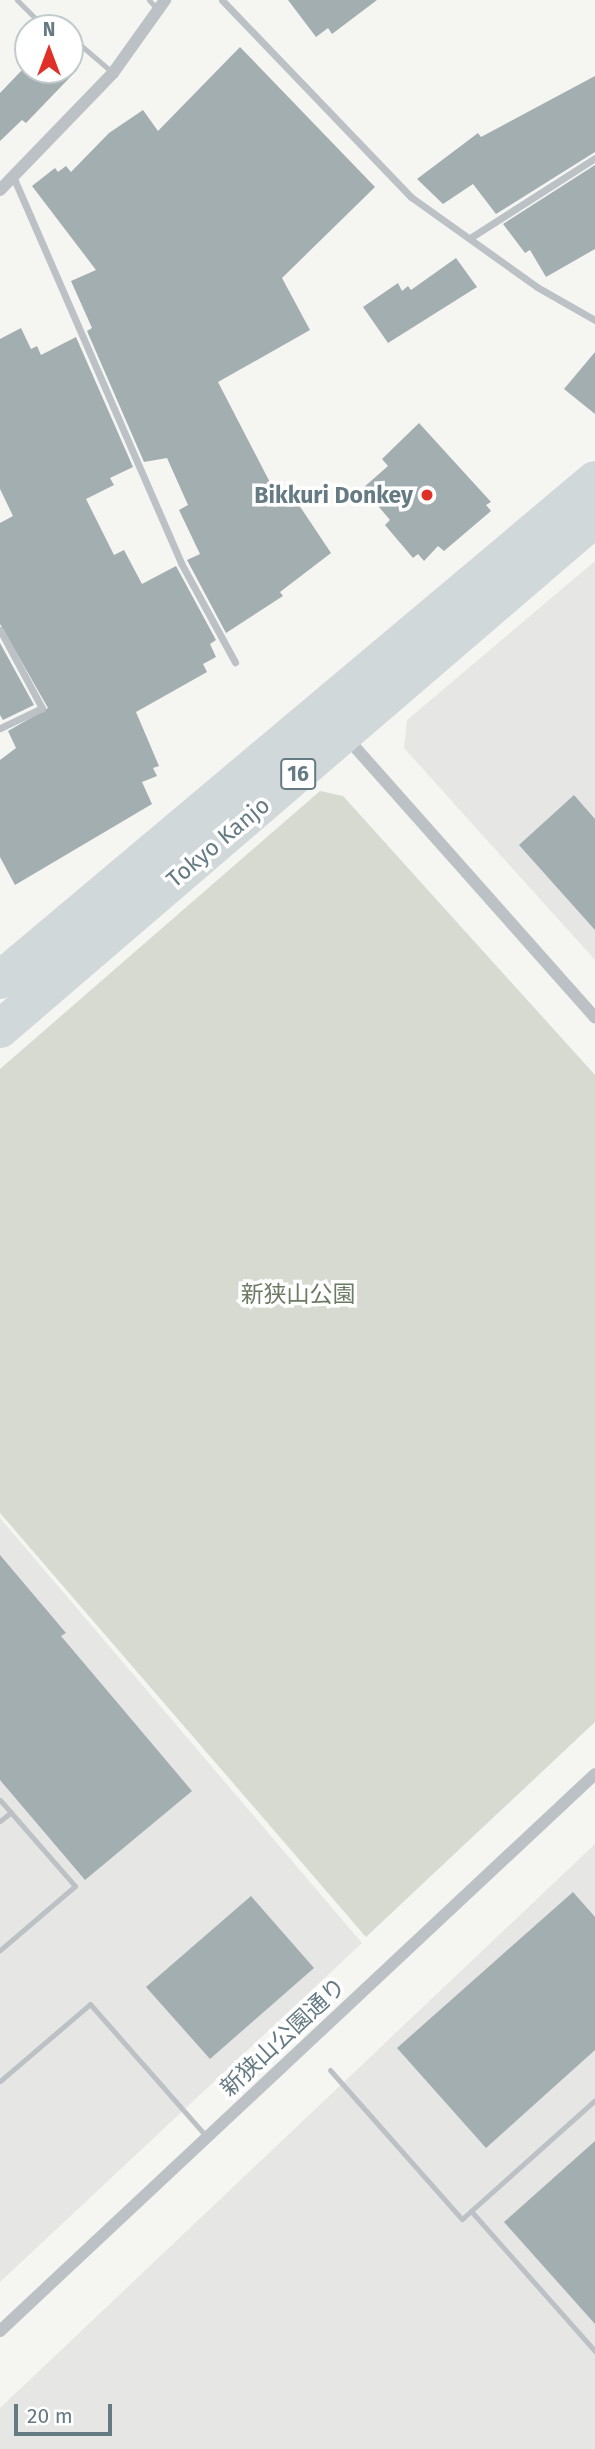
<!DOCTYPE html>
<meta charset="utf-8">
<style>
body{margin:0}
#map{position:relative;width:595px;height:2449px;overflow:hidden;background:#f5f5f2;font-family:"Fira Sans","Noto Sans JP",sans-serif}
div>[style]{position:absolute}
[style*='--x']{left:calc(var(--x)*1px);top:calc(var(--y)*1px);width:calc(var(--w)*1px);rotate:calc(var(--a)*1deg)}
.built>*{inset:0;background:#e6e6e5}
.green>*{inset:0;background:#d6dad1}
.building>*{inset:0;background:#a3aeb1}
.service>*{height:5px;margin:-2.5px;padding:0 2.5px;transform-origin:2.5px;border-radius:2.5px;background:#bbc1c4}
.minor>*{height:7px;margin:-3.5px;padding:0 3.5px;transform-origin:3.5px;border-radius:3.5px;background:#bbc1c4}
.tertiary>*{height:12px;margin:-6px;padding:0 6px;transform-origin:6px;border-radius:6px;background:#bbc1c4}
.trunk>*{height:38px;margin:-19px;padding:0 19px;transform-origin:19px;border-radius:19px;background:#d1d8da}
.dots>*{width:19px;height:19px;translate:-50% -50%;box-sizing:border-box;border:4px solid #fff;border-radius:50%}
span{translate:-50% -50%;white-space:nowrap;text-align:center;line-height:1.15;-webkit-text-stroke:7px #fff;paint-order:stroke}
.shield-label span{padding:2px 5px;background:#fff;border:2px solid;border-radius:5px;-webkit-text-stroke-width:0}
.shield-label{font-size:21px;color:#657a82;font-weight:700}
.poi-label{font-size:23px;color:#657a82;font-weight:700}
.right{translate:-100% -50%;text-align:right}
.street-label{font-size:23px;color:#657a82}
.park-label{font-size:23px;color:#6c7963}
.north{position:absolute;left:14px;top:14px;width:70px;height:70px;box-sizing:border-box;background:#fff;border:2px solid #c1cacd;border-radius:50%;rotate:0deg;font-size:19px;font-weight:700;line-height:28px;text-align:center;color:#657a82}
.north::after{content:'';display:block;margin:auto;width:24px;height:32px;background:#df3127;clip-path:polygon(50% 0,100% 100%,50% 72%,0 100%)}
.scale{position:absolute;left:14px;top:2404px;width:98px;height:32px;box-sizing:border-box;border:4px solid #657a82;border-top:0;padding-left:9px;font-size:21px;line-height:24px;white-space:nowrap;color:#657a82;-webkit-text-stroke:5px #fff;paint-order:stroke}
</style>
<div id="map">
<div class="built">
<div style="clip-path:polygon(595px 561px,595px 960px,404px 748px,407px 720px)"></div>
<div style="clip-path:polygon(0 1518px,362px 1943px,0 2282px)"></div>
<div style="clip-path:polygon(595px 1844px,595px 2449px,0 2449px,0 2408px)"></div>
</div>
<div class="green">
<div style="clip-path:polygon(320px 791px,343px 796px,595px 1075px,595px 1722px,366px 1937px,0 1513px,0 1069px)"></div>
</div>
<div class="building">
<div style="clip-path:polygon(288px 0,377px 0,332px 34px,328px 28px,316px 37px)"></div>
<div style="clip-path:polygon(240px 47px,375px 187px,282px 278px,310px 330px,218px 382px,276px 494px,287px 487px,331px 553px,280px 592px,283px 596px,226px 633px,187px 560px,200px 554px,179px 510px,188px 505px,167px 458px,144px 462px,87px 331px,92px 328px,71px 281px,96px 270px,32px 186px,55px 168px,58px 172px,66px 166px,71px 172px,109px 133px,143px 110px,158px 131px)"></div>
<div style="clip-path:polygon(22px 70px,77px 70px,26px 123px,22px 120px,0 141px,0 93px)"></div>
<div style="clip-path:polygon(595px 76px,595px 152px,496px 214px,473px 184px,443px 204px,417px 179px,478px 133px,481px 137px)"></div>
<div style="clip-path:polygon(595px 165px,595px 249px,546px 277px,530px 250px,525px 253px,503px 224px)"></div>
<div style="clip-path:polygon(456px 258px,477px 287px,388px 343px,363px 307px,398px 283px,402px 291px,408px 286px,411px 290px)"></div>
<div style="clip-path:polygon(21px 328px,31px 349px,37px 346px,41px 355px,76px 337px,133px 467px,110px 478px,114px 485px,86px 499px,114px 555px,124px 550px,142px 584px,176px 566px,216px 640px,210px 644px,216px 657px,203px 664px,207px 672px,136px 712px,159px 766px,153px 768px,157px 776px,142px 782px,152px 804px,15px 885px,0 857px,0 760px,16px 748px,8px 731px,48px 708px,0 624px,0 523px,13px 516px,0 489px,0 339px)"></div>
<div style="clip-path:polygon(595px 352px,595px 414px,564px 389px)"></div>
<div style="clip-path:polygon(419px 423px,491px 502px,486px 505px,491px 511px,444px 551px,438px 546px,424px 561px,418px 554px,413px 558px,385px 525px,390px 520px,363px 488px,388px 466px,382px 459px)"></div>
<div style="clip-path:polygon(0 643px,34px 705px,3px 720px,0 715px)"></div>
<div style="clip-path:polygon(574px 795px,595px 819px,595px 930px,519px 845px)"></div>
<div style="clip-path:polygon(0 1555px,66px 1633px,61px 1636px,192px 1791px,85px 1880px,0 1780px)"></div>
<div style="clip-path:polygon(573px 1892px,595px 1917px,595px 2050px,486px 2148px,397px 2048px)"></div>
<div style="clip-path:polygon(251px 1896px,314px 1968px,210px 2059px,146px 1987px)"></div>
<div style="clip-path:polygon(595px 2141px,595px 2324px,504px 2222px)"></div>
</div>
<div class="service">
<div style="--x:17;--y:0;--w:33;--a:45"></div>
<div style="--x:40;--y:23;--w:20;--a:15"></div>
<div style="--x:149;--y:0;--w:13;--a:48"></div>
<div style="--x:70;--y:36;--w:57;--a:40.7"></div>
<div style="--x:0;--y:1800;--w:114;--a:48.9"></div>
<div style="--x:75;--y:1886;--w:99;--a:139.5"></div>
<div style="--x:0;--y:1821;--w:14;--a:-39"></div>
<div style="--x:330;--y:2070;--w:199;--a:48.5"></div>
<div style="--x:462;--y:2219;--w:178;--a:-41.8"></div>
<div style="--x:0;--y:2081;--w:118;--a:-40.5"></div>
<div style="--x:90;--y:2004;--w:177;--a:48.7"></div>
<div style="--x:471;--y:2211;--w:187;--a:48.5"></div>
</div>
<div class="minor">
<div style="--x:222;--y:0;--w:273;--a:46.2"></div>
<div style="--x:411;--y:197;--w:155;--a:35.5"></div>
<div style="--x:537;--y:287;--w:67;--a:29.6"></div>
<div style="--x:12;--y:174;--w:424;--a:66.5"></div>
<div style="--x:181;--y:563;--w:113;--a:61.4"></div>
<div style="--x:470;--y:238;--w:148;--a:-32.6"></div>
<div style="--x:0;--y:630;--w:89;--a:61.7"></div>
<div style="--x:42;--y:708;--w:47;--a:154.5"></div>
</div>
<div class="tertiary">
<div style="--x:0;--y:190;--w:163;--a:-46"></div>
<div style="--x:113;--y:73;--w:90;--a:-54.5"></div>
<div style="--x:346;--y:737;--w:375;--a:48.4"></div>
<div style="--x:0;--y:2331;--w:815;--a:-43.11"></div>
</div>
<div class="trunk">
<div style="--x:0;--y:980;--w:777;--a:-40.04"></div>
<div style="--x:0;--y:1029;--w:784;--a:-40.66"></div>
</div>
<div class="dots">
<div style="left:427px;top:495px;background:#df3127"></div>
</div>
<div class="shield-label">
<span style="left:298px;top:774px">16</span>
</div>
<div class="poi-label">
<span class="right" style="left:413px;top:495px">Bikkuri Donkey</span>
</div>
<div class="street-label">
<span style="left:218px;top:842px;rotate:-40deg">Tokyo Kanjo</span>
<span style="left:283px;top:2037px;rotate:-43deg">新狭山公園通り</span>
</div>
<div class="park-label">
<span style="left:298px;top:1294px">新狭山公園</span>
</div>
<div class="north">N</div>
<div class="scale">20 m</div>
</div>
